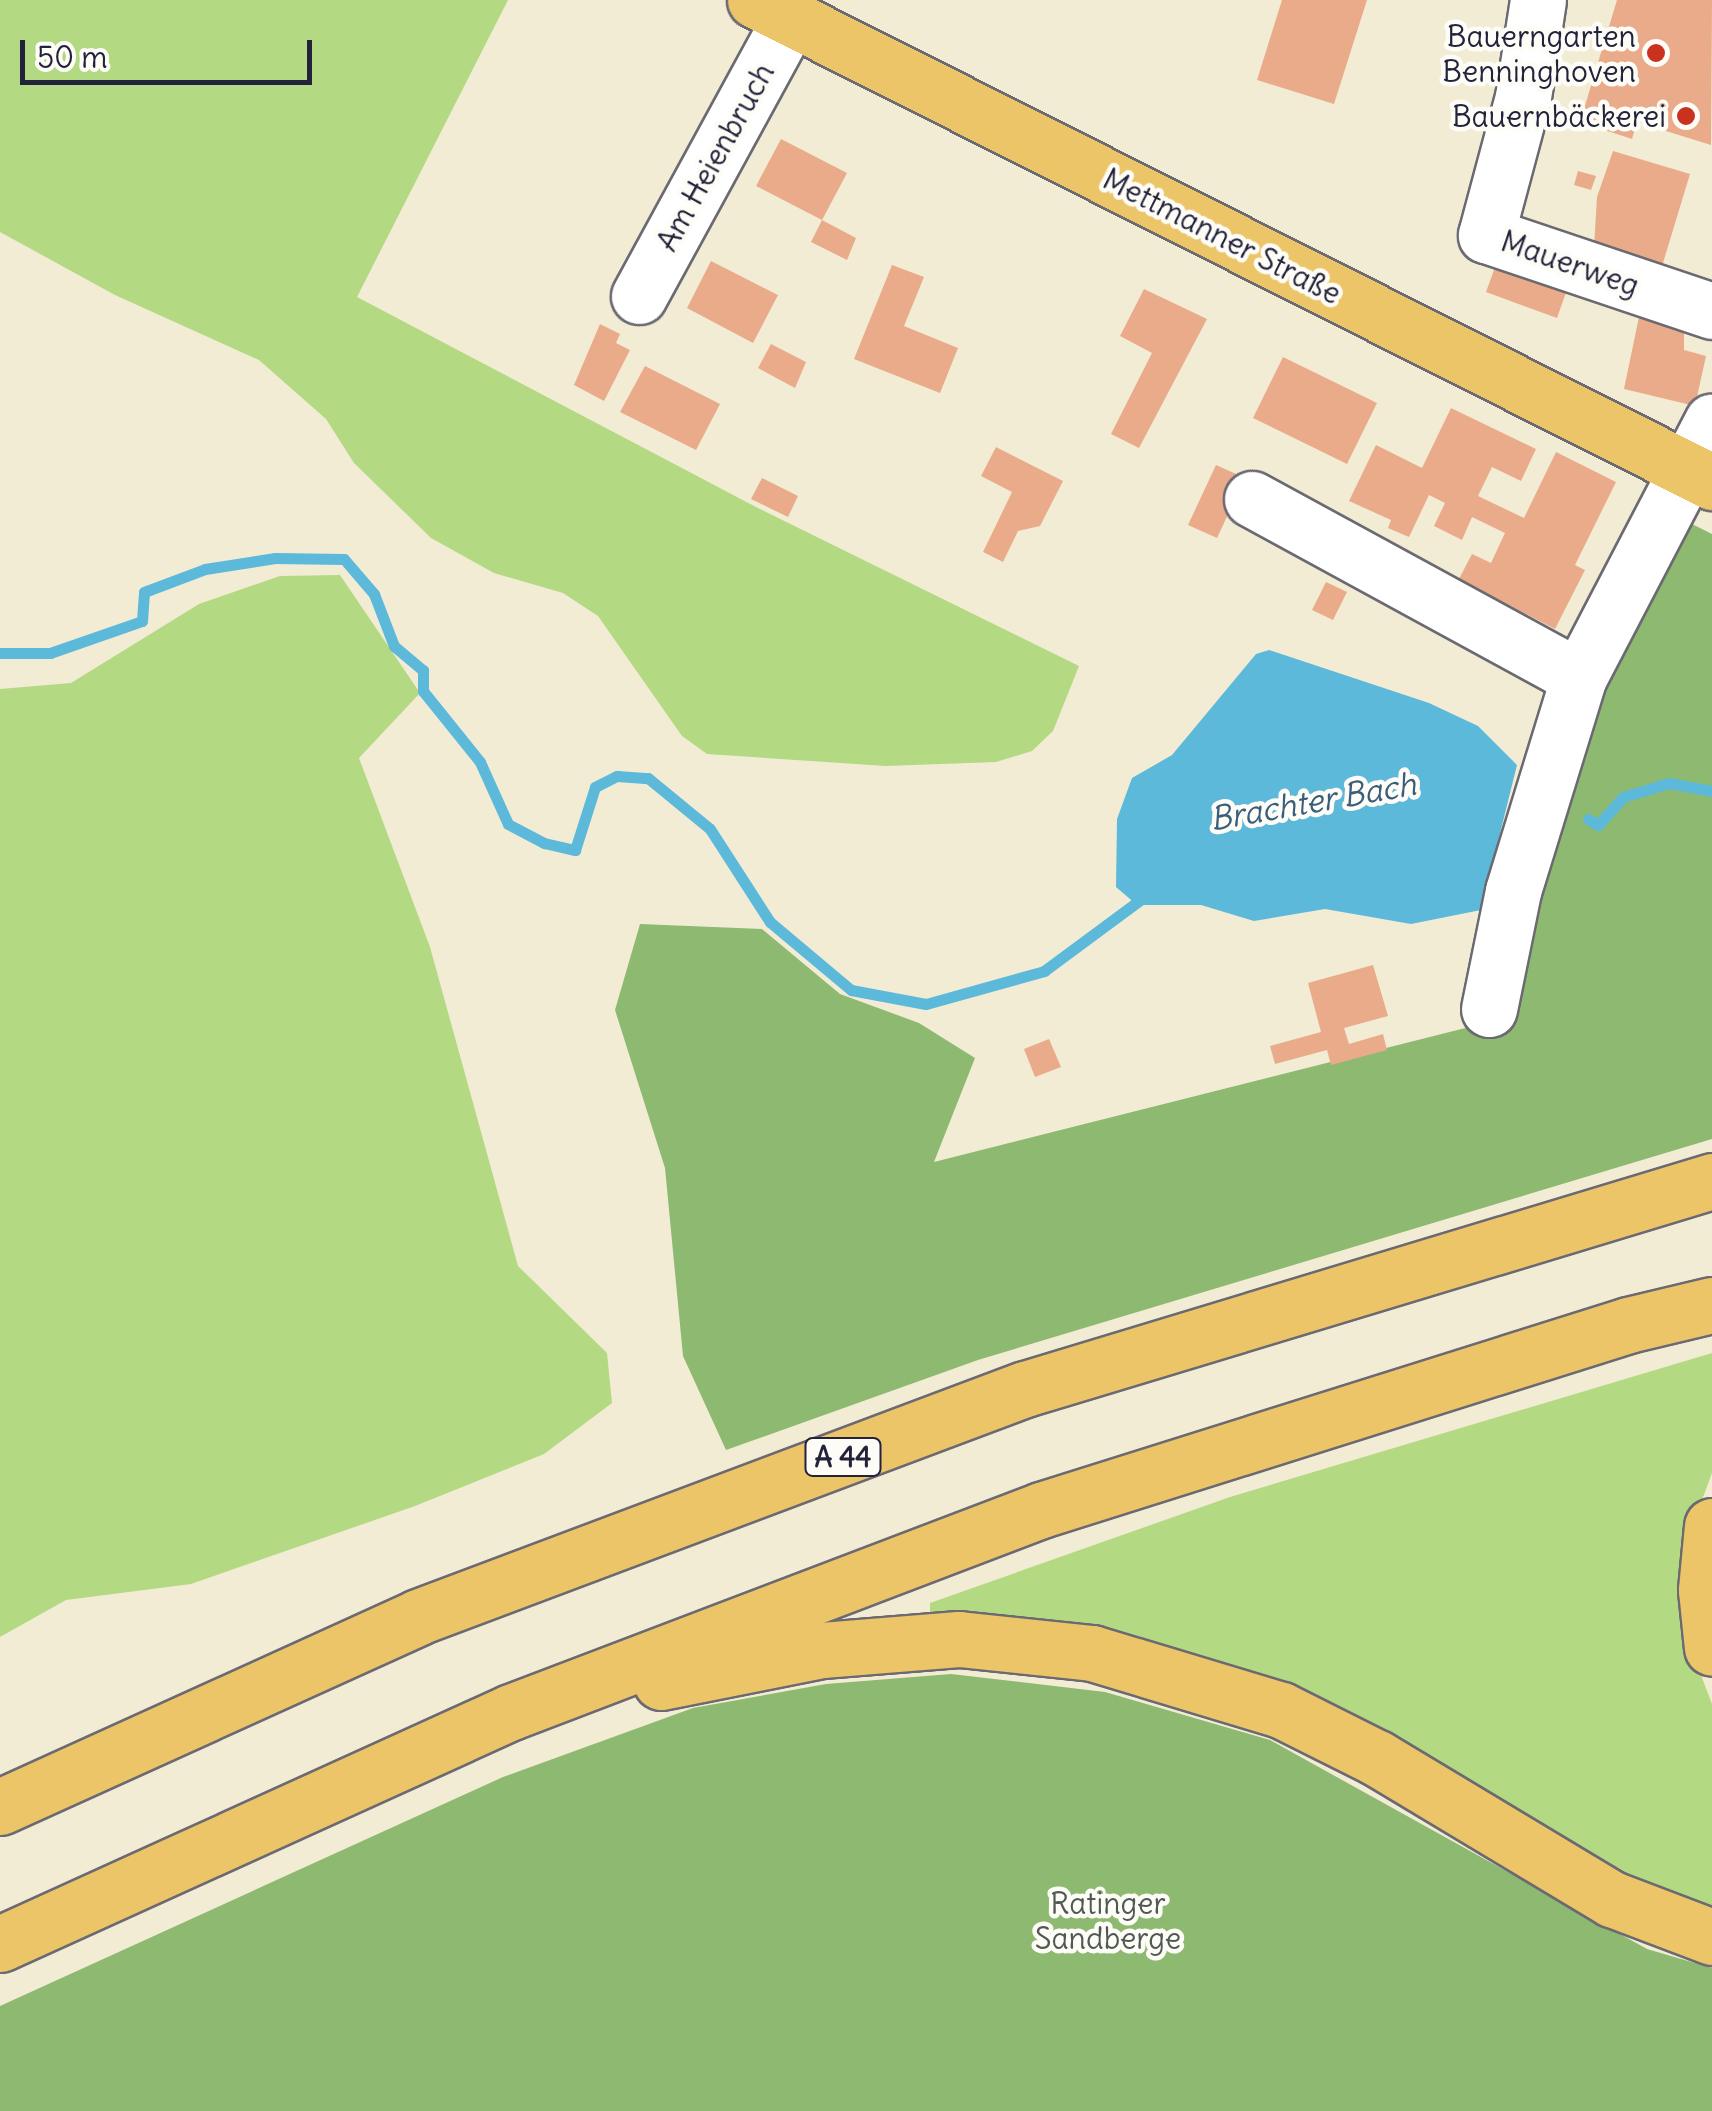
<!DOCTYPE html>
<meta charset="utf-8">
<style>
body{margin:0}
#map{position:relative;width:1712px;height:2111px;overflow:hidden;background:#f2ecd5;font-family:Delius,sans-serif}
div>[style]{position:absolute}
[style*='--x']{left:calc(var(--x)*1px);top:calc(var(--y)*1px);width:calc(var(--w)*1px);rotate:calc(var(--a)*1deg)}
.green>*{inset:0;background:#b3d983}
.forest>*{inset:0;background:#8eb971}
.water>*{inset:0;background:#5cb9da}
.stream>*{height:11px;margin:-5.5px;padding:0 5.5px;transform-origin:5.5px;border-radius:5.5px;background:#5cb9da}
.building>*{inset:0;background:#e9ab89}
.roads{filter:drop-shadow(2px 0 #6b6971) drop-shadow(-2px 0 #6b6971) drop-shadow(0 2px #6b6971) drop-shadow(0 -2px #6b6971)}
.minor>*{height:55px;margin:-27.5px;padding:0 27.5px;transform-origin:27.5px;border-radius:27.5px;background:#fff}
.major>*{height:55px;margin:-27.5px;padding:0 27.5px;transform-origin:27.5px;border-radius:27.5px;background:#edc569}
.highway>*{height:55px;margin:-27.5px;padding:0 27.5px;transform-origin:27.5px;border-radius:27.5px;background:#edc569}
.dots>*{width:28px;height:28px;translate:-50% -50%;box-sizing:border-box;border:5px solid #fdfcf7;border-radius:50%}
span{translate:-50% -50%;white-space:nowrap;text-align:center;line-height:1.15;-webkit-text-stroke:9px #fdfcf7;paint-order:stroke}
.shield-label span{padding:2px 8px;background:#fdfcf7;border:2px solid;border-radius:8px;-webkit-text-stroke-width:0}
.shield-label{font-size:28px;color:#22223b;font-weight:700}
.poi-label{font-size:30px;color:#22223b}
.right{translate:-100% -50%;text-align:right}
.street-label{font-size:30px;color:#22223b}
.park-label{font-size:30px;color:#4e5951}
.water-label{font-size:32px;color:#395e7b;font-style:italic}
.scale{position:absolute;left:20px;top:40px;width:292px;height:45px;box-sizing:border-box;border:5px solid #22223b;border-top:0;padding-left:12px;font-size:30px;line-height:35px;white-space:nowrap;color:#22223b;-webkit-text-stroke:8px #fdfcf7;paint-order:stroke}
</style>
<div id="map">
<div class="green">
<div style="clip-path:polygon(0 0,508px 0,357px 297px,756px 507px,1079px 666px,1053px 731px,1032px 751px,996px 762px,885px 766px,707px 754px,682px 736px,598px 616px,563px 593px,494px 573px,431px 538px,354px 463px,326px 419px,259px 360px,115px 295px,0 232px)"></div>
<div style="clip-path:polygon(340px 575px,420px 693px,359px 758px,430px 947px,518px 1266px,607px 1353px,612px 1403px,544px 1454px,415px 1506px,191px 1584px,66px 1600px,0 1637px,0 689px,71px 683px,199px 604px,280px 576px)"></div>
<div style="clip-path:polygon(1712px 1353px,1712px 1473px,1702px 1500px,1688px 1600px,1698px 1667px,1712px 1704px,1712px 1919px,1611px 1879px,1370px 1738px,930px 1626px,930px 1603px,1230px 1497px)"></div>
</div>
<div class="forest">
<div style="clip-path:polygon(1684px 520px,1712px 534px,1712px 1139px,978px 1360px,726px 1450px,683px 1356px,665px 1168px,615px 1010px,640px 924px,762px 929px,840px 994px,919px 1023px,975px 1058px,934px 1162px,1513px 1016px,1523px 903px,1589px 680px)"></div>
<div style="clip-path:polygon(951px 1674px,1105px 1692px,1270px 1740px,1647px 1949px,1712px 1968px,1712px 2111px,0 2111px,0 2006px,503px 1777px,693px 1708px,826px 1684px)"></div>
</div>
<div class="water">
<div style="clip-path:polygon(1269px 650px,1429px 703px,1478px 726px,1517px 765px,1481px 910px,1411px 924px,1325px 909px,1254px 921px,1201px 905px,1137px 905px,1116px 887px,1117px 819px,1132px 778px,1172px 755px,1256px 654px)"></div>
</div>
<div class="stream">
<div style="--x:0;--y:653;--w:50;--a:0"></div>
<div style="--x:50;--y:653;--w:97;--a:-19.2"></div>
<div style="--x:142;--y:621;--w:29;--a:-86"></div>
<div style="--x:144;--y:592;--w:65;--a:-20.7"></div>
<div style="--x:205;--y:569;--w:71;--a:-8.9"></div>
<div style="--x:275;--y:558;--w:69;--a:0.8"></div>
<div style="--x:344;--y:559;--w:46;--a:49.4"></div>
<div style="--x:374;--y:594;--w:56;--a:69"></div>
<div style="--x:394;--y:646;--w:38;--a:40"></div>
<div style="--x:423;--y:670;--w:21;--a:90"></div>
<div style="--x:423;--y:691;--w:91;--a:51.2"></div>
<div style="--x:480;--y:762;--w:68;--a:65.7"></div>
<div style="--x:508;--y:824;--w:41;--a:27.8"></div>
<div style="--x:544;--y:843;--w:32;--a:13"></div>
<div style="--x:575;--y:850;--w:66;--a:-72.4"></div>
<div style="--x:595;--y:787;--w:25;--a:-27"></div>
<div style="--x:617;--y:776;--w:31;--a:4"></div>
<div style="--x:648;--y:778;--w:80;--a:39.4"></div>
<div style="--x:710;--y:829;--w:111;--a:57.2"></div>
<div style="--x:770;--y:922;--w:106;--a:40"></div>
<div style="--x:851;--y:990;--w:76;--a:10.6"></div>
<div style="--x:926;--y:1004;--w:123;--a:-15.6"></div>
<div style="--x:1044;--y:971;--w:124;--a:-36.5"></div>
<div style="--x:1588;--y:819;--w:12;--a:31"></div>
<div style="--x:1598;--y:825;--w:38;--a:-48"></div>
<div style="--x:1623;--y:797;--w:48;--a:-16.9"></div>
<div style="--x:1669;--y:783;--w:44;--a:10.5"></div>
</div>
<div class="building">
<div style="clip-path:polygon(1282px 0,1367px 0,1334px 104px,1257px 80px)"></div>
<div style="clip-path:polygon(1617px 0,1712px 0,1711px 145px,1637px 122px,1632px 139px,1580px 122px)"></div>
<div style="clip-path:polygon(781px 139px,847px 173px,822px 220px,756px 186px)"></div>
<div style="clip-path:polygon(1613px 151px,1690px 174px,1656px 286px,1593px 265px,1597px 197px)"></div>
<div style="clip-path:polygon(1578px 171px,1596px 176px,1591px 190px,1574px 185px)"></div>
<div style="clip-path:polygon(822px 220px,856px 238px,847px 260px,811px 242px)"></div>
<div style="clip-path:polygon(1498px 259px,1569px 284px,1557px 318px,1486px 292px)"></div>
<div style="clip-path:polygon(711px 261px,778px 295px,753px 343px,687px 308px)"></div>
<div style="clip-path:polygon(892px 265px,924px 277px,904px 326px,958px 348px,940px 393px,854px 359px)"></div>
<div style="clip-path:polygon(1144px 289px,1207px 319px,1139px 448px,1111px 434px,1152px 353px,1120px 336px)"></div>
<div style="clip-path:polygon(1641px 307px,1684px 317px,1684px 350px,1706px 356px,1695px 406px,1624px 389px)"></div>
<div style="clip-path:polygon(600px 324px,620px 334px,616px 343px,630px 350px,604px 401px,574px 385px)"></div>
<div style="clip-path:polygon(771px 344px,806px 362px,795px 388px,758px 368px)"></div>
<div style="clip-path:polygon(1283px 357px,1377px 403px,1347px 464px,1253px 418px)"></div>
<div style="clip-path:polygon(645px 366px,720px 404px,696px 450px,620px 412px)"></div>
<div style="clip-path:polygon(1451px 408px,1536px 449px,1521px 481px,1492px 467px,1478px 496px,1524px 518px,1556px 452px,1616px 482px,1575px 565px,1585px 570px,1555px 629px,1459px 579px,1472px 554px,1491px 563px,1505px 533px,1472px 517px,1462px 540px,1434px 526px,1445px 503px,1429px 495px,1409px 537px,1388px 528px,1391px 520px,1349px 501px,1376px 445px,1422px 468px)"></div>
<div style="clip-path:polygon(996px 447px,1063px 481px,1040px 526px,1018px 531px,1003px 562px,983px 552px,1012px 492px,981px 476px)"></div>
<div style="clip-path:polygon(1216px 465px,1245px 478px,1217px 538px,1188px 525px)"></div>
<div style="clip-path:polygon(762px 478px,798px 496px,788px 517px,751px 499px)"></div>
<div style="clip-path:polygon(1326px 582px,1347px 592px,1333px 620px,1312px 610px)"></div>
<div style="clip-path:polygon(1373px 965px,1388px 1016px,1344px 1028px,1349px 1044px,1383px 1034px,1387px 1050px,1331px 1065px,1327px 1050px,1275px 1064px,1270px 1046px,1321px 1032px,1308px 983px)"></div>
<div style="clip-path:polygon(1049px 1039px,1061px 1067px,1035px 1077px,1024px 1049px)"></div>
</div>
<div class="roads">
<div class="minor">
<div style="--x:1538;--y:0;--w:98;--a:98.8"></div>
<div style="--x:1523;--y:97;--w:143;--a:105"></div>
<div style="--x:1486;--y:235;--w:238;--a:18.6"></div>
<div style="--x:639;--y:296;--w:315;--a:-61.4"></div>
<div style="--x:1252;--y:499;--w:372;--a:28.6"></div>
<div style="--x:1489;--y:1009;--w:120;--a:-78.5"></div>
<div style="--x:1513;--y:891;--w:224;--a:-72.9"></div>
<div style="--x:1579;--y:677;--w:288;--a:-62.5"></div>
</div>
<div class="major">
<div style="--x:755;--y:0;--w:1072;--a:26.73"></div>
</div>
<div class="highway">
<div style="--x:1712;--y:1526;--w:64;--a:95.4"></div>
<div style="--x:1706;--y:1590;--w:58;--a:84.1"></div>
<div style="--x:661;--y:1682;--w:164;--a:-11.2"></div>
<div style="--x:822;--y:1650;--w:137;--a:-4.6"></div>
<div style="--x:959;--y:1639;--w:134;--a:6"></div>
<div style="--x:1092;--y:1653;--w:197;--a:16.8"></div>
<div style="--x:1281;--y:1710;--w:107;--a:26.6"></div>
<div style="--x:1377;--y:1758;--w:274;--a:31"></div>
<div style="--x:1612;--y:1899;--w:107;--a:20.8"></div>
<div style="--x:0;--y:1807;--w:459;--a:-24.4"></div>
<div style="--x:418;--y:1617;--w:648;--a:-20.59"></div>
<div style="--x:1025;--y:1389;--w:718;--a:-16.84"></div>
<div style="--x:0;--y:1944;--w:561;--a:-24.42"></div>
<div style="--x:511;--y:1712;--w:567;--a:-20.86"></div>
<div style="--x:1041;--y:1510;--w:615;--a:-17.49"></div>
<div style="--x:1628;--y:1325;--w:86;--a:-13.4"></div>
</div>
</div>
<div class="dots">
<div style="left:1656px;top:53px;background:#c8321e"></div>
<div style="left:1686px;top:116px;background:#c8321e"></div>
</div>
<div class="shield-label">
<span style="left:843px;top:1457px">A 44</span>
</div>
<div class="poi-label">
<span class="right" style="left:1636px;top:53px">Bauerngarten<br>Benninghoven</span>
<span class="right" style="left:1666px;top:116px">Bauernbäckerei</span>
</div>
<div class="street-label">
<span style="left:715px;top:157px;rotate:-61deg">Am Heienbruch</span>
<span style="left:1222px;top:236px;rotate:27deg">Mettmanner Straße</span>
<span style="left:1570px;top:263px;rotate:19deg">Mauerweg</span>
</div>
<div class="park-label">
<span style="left:1108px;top:1920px">Ratinger<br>Sandberge</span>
</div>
<div class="water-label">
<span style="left:1313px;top:802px;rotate:-10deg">Brachter Bach</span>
</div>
<div class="scale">50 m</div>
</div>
